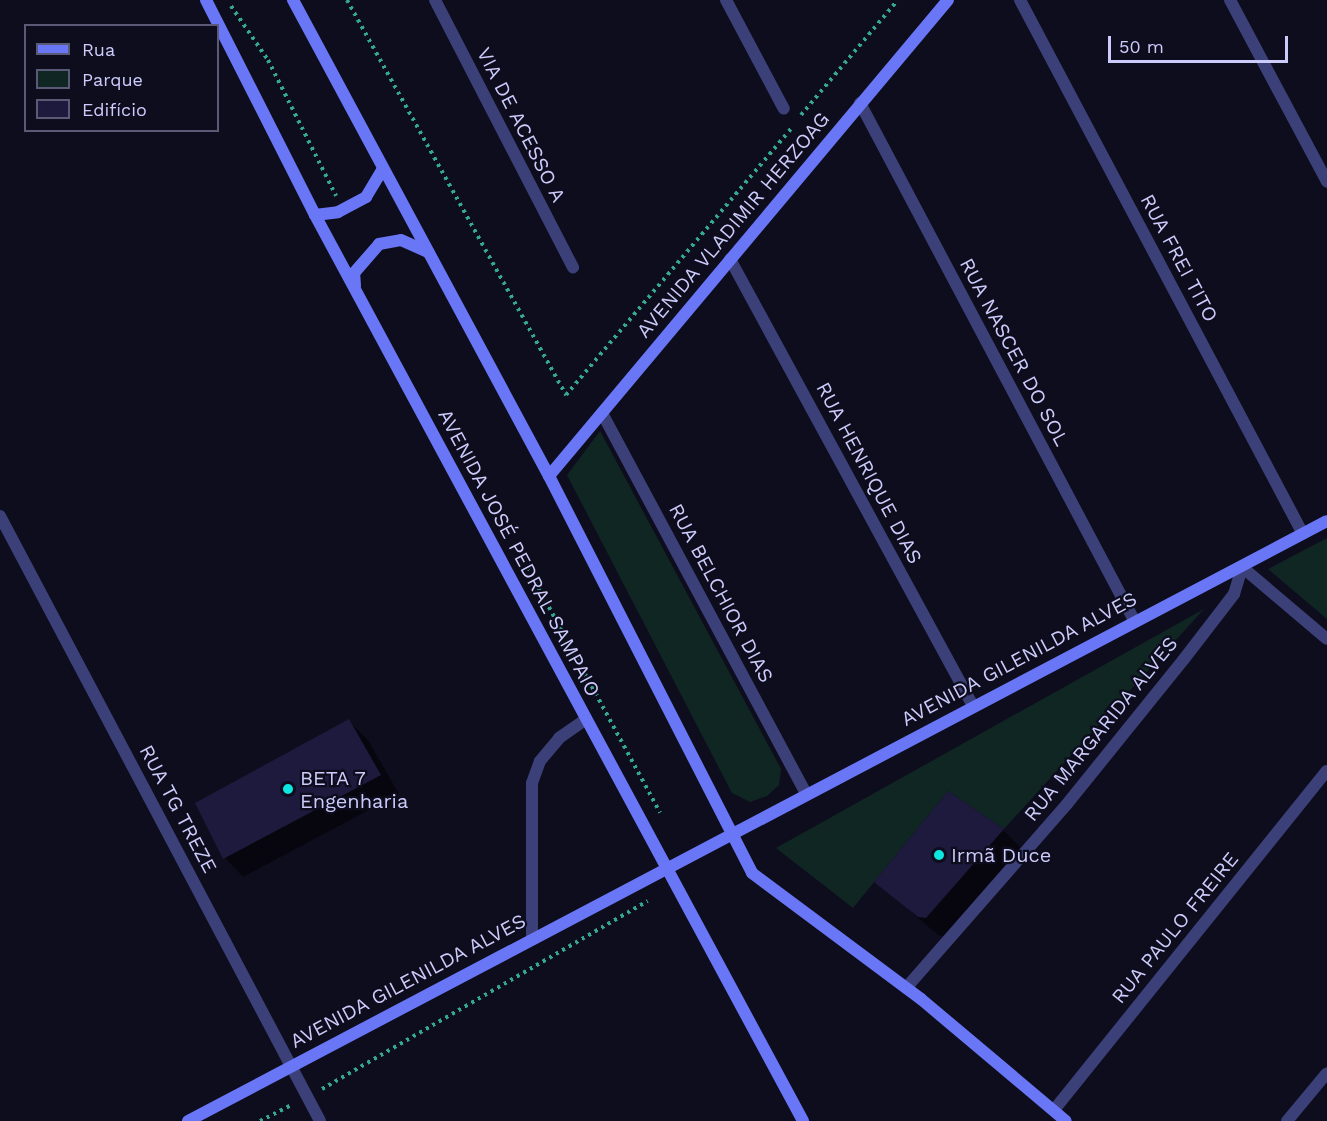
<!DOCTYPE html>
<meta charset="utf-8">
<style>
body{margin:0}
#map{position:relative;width:1327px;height:1121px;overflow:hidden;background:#0e0d1d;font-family:"Work Sans",sans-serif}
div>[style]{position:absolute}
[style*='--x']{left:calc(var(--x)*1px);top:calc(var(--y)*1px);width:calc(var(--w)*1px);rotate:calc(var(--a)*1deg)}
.green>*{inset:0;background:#102623}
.shadow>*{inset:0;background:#0007}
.building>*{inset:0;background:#1d1a3d}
.path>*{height:4px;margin-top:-2px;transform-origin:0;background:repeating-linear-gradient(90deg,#34a893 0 3px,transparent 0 7.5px)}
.lane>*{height:12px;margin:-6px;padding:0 6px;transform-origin:6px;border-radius:6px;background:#3b4079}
.street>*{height:12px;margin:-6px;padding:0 6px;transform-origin:6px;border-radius:6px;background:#3b4079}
.secondary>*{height:12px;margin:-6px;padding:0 6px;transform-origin:6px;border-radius:6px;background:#6976f6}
.dots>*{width:16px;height:16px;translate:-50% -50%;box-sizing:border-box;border:3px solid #0e0d1d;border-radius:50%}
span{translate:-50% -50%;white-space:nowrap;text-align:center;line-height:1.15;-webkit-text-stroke:4.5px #0e0d1d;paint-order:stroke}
.street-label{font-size:20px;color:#ccccfc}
.poi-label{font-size:20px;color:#ccccfc}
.left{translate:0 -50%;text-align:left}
.legend{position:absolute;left:24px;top:24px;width:195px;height:108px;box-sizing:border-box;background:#0e0d1d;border:2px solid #5a5976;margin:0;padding:8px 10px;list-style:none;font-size:18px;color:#ccccfc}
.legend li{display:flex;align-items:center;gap:12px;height:30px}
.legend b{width:30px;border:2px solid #5a5976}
.scale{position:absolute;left:1108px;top:36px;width:180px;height:27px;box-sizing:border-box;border:3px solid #ccccfc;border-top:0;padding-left:8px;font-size:18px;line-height:21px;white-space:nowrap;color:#ccccfc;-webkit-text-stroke:4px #0e0d1d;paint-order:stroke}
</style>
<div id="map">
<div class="green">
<div style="clip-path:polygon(600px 431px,781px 769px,779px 785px,767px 796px,750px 802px,732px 793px,567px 475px)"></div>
<div style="clip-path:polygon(1327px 538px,1327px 619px,1268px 569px)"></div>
<div style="clip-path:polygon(1204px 609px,1004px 829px,948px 791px,853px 908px,776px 848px)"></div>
</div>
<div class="shadow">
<div style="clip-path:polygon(349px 721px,368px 740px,399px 794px,243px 877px,225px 858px)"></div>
<div style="clip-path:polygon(1003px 830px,1022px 849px,946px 937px,938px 935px,876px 882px)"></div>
</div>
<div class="building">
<div style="clip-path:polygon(349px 719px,381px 775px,223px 859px,195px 803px)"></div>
<div style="clip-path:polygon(948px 791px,1004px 829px,926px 918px,918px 917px,874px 882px)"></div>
</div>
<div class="path">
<div style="--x:347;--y:0;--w:452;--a:61"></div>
<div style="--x:566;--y:395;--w:352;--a:-49.8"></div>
<div style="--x:231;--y:6;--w:65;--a:55.6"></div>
<div style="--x:268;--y:60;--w:152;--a:63.4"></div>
<div style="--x:801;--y:115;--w:150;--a:-49.9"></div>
<div style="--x:524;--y:561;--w:286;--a:61.6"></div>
<div style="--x:322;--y:1089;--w:376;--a:-30"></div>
<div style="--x:260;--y:1121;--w:35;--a:-27"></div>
</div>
<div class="lane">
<div style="--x:532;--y:937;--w:154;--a:-90"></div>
<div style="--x:532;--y:783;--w:23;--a:-70"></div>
<div style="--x:540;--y:761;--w:30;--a:-50"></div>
<div style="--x:559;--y:738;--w:33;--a:-35"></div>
</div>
<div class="street">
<div style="--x:435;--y:0;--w:301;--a:62.7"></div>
<div style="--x:726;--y:0;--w:123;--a:62"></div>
<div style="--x:1020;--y:0;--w:604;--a:62.08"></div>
<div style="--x:1230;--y:0;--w:206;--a:61.9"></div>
<div style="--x:860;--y:103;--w:585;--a:62.08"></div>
<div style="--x:730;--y:259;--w:509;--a:61.47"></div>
<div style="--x:602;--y:413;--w:431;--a:61.8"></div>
<div style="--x:0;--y:516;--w:684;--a:62.12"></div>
<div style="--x:906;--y:988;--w:244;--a:-48.8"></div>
<div style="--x:1067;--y:804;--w:186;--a:-51.1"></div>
<div style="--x:1184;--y:659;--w:82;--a:-52.4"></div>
<div style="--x:1234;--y:594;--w:28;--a:-73"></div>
<div style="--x:1242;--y:567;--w:111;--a:40.3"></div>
<div style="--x:1054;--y:1110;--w:435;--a:-51.2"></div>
<div style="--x:1287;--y:1121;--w:62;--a:-50.2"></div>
</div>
<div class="secondary">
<div style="--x:206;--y:0;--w:241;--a:63.1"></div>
<div style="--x:315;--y:215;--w:1029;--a:61.69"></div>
<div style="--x:293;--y:0;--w:540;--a:61.73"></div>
<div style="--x:549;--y:476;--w:446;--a:62.9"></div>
<div style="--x:752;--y:873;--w:211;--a:36.7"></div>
<div style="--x:921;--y:999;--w:189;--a:40.1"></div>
<div style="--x:315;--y:215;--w:23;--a:-7"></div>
<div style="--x:338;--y:212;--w:32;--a:-28"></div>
<div style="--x:366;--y:197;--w:33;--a:-59"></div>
<div style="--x:355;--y:286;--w:13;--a:-94"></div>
<div style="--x:354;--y:273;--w:38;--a:-49"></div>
<div style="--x:379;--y:244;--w:22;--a:-10"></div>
<div style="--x:401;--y:240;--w:30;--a:24"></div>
<div style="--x:549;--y:476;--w:621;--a:-50.03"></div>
<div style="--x:188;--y:1121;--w:1287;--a:-27.78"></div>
</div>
<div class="dots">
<div style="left:288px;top:789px;background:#0ee6e2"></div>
<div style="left:939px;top:855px;background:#0ee6e2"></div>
</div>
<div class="street-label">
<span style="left:521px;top:125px;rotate:63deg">VIA DE ACESSO A</span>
<span style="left:733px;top:225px;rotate:-50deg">AVENIDA VLADIMIR HERZOAG</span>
<span style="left:1179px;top:258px;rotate:62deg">RUA FREI TITO</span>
<span style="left:1014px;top:352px;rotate:62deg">RUA NASCER DO SOL</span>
<span style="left:869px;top:473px;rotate:62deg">RUA HENRIQUE DIAS</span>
<span style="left:519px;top:553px;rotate:62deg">AVENIDA JOSÉ PEDRAL SAMPAIO</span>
<span style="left:721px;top:593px;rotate:62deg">RUA BELCHIOR DIAS</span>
<span style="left:1019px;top:659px;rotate:-28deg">AVENIDA GILENILDA ALVES</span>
<span style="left:1101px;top:729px;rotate:-51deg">RUA MARGARIDA ALVES</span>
<span style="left:178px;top:809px;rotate:62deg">RUA TG TREZE</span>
<span style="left:1175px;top:928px;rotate:-51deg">RUA PAULO FREIRE</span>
<span style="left:408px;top:981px;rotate:-28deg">AVENIDA GILENILDA ALVES</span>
</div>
<div class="poi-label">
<span class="left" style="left:300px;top:790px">BETA 7<br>Engenharia</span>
<span class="left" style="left:951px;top:855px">Irmã Duce</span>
</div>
<ul class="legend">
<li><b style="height:8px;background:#6976f6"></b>Rua</li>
<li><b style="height:16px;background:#102623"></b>Parque</li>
<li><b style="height:16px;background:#1d1a3d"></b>Edifício</li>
</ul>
<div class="scale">50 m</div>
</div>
